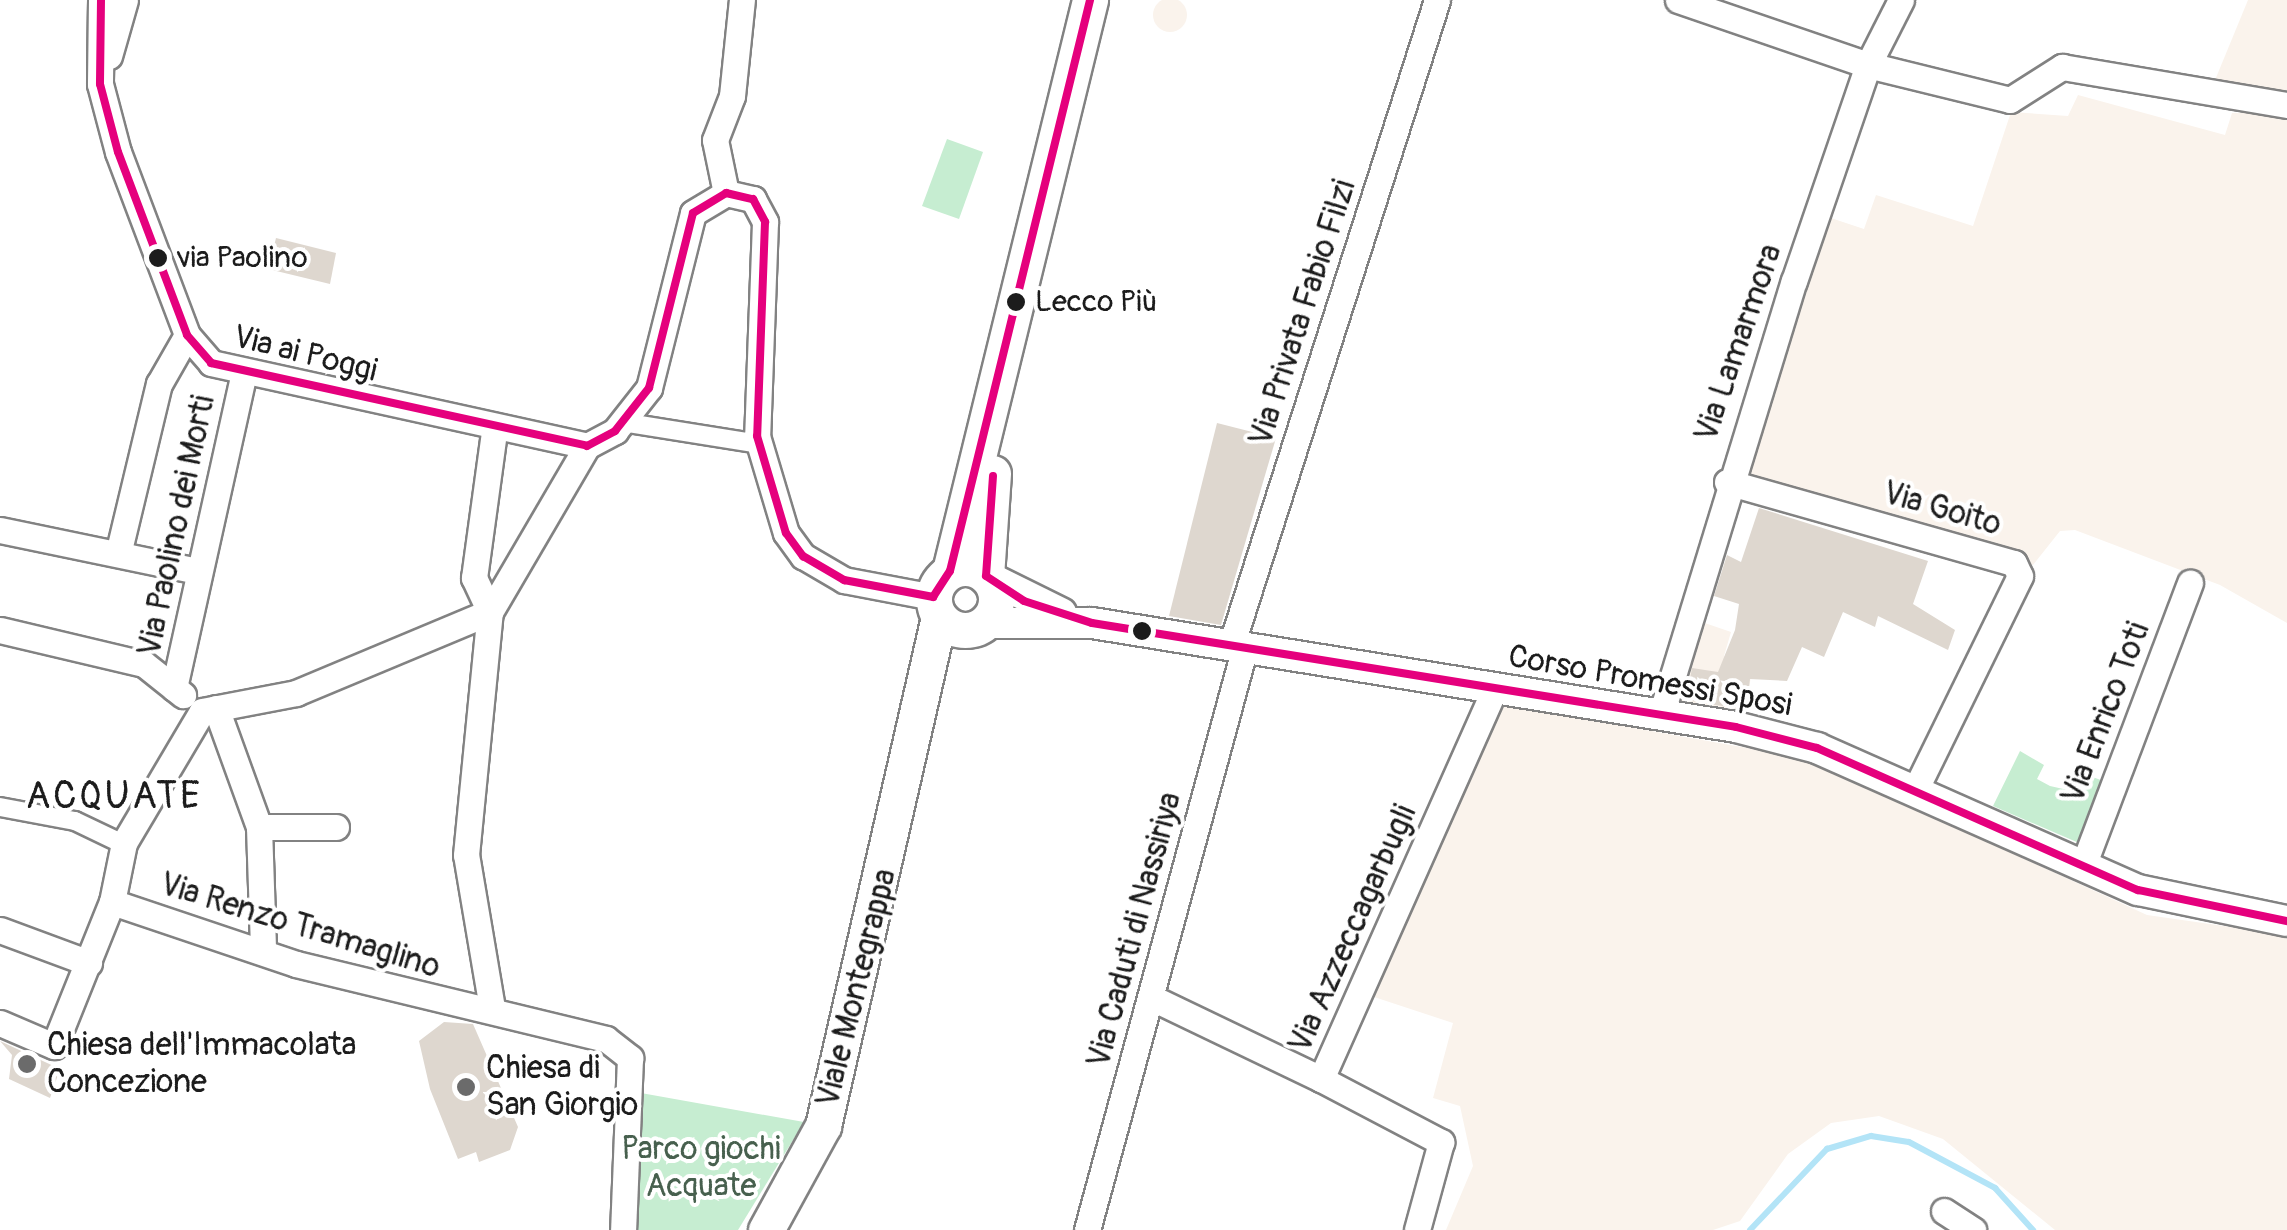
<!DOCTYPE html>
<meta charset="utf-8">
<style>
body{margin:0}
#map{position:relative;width:2287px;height:1230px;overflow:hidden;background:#fff;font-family:Pangolin,sans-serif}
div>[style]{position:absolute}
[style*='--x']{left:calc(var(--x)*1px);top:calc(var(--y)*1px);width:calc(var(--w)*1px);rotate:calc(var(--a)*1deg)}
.built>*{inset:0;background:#faf3ec}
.round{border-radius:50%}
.green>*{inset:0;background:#c6edd1}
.stream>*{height:6px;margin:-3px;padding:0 3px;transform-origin:3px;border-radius:3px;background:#b3e4f7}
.building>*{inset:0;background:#ded7cf}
.roads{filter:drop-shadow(2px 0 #828282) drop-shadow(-2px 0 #828282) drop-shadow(0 2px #828282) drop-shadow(0 -2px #828282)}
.pedestrian>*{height:18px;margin:-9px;padding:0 9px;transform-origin:9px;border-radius:9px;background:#fff}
.minor>*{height:25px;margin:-12.5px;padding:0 12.5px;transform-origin:12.5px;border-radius:12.5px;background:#fff}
.tertiary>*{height:30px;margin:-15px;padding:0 15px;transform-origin:15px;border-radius:15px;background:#fff}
.secondary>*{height:35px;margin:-17.5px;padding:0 17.5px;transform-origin:17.5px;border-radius:17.5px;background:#fff}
.secondary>.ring{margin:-17.5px;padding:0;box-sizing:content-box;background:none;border:35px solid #fff;border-radius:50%}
.bus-1>*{height:8px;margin:-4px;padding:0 4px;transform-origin:4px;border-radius:4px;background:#e5007d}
.dots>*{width:28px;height:28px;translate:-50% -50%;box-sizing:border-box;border:5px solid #fff;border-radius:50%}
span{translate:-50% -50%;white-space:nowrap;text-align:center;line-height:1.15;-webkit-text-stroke:8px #fff;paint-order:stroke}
.bus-label{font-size:30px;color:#1c1c1c}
.left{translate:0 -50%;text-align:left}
.street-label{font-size:32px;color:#1c1c1c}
.poi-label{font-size:32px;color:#1c1c1c}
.park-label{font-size:32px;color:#47604e}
.quarter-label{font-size:38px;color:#1c1c1c;letter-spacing:2.5px}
</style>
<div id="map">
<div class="built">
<div class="round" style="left:1153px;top:-2px;width:34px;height:34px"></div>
<div style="clip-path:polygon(2248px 0,2287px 0,2287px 94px,2213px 85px)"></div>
<div style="clip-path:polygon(2078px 95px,2225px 135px,2232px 113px,2287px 113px,2287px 623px,2220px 585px,2075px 530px,2060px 531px,2033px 565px,1752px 482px,1746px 468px,1831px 218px,1864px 229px,1876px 195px,1973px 226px,2011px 112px,2068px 116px)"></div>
<div style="clip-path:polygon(1696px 620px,1731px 632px,1724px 656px,1752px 668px,1746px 711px,1670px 703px)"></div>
<div style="clip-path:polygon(1504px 705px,1804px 758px,2147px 915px,2287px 935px,2287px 1230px,2055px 1230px,1943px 1139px,1879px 1116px,1831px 1123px,1788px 1154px,1740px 1221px,1713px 1230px,1446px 1230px,1473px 1166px,1460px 1106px,1433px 1098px,1453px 1023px,1368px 995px)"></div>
</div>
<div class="green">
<div style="clip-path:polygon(947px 139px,983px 152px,959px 219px,922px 206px)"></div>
<div style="clip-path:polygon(2020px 751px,2044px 765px,2037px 779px,2050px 786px,2081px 793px,2090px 776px,2106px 782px,2079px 843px,1993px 806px)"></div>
<div style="clip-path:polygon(641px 1093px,804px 1122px,738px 1230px,636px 1230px)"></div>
</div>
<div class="stream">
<div style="--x:1750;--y:1230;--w:112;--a:-46.5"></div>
<div style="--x:1827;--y:1149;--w:46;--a:-16.5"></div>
<div style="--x:1871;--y:1136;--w:38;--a:9"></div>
<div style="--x:1909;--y:1142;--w:98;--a:28.1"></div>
<div style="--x:1995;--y:1188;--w:57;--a:47.9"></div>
</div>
<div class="building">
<div style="clip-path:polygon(276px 238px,336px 253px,330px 284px,268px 269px)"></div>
<div style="clip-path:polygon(1217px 423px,1276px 438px,1221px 625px,1169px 616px)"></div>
<div style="clip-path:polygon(1759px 508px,1928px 561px,1913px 604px,1955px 630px,1948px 650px,1878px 616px,1875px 627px,1843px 612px,1824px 657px,1802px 647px,1787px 681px,1750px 679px,1746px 710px,1686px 700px,1692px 668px,1718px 672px,1735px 630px,1739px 604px,1714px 596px,1727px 555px,1741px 562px)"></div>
<div style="clip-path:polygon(444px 1022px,473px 1024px,518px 1127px,510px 1150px,479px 1162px,476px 1152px,458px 1159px,430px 1089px,419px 1041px)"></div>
<div style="clip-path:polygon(0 1041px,60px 1069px,50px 1098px,9px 1079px,12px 1055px)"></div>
</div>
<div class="roads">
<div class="pedestrian">
<div style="--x:622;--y:422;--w:139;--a:9.1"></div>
<div style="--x:0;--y:807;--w:76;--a:10.6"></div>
<div style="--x:75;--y:821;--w:53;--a:25.6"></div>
</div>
<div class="minor">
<div style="--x:101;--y:0;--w:84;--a:90.7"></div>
<div style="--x:100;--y:84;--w:70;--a:75.2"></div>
<div style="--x:118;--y:152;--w:196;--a:69.3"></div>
<div style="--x:187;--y:335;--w:37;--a:49"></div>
<div style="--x:211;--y:363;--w:385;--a:12.4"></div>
<div style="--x:1678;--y:0;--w:201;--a:18.9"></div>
<div style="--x:1868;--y:65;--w:146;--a:13.8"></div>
<div style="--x:2010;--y:100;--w:62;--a:-32.4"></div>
<div style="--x:2062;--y:67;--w:228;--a:9.6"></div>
<div style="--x:109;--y:56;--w:58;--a:-74.1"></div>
<div style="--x:726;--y:193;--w:54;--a:-101.7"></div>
<div style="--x:715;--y:140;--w:47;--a:-68.9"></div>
<div style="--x:732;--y:96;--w:97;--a:-84.1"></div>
<div style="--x:587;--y:446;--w:32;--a:-28"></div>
<div style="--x:615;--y:431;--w:55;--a:-51.7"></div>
<div style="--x:649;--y:388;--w:180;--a:-75.9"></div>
<div style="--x:693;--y:213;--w:39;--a:-31"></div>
<div style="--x:726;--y:193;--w:28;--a:13"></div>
<div style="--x:753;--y:199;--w:26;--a:62"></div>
<div style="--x:765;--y:222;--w:214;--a:92.1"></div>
<div style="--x:757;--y:436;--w:101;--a:73.4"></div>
<div style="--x:786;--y:533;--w:29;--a:54"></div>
<div style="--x:803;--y:556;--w:48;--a:30.3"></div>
<div style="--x:844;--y:580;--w:91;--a:10.8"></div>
<div style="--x:1727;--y:482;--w:298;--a:15.8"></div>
<div style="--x:2014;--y:563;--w:14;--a:65"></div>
<div style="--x:2020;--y:576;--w:236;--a:116.1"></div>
<div style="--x:0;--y:530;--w:198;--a:11.7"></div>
<div style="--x:119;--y:550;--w:171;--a:-76.5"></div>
<div style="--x:159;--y:384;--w:56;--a:-60.3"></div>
<div style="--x:490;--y:612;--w:38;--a:-115"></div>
<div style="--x:474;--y:578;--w:147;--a:-82.2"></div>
<div style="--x:0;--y:630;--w:148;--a:13.3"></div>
<div style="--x:144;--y:664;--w:50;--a:38.5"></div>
<div style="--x:1231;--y:646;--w:678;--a:-72.31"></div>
<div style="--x:174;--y:688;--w:319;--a:-77.5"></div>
<div style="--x:216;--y:708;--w:127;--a:70.1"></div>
<div style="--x:259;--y:827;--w:123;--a:88.1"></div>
<div style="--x:202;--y:711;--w:96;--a:-10.8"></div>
<div style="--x:296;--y:693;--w:210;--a:-22.7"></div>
<div style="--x:1661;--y:715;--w:454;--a:-73"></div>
<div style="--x:1794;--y:281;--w:228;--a:-71.1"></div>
<div style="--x:1868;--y:65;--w:73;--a:-63.1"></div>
<div style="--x:259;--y:827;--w:77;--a:0"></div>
<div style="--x:2083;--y:866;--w:303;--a:-69.3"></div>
<div style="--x:112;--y:902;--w:194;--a:18.6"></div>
<div style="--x:296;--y:964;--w:319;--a:13.6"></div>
<div style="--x:606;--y:1039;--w:31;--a:38"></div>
<div style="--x:630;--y:1058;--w:172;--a:92.3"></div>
<div style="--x:0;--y:930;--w:95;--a:20.3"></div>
<div style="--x:1152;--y:998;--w:187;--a:25.6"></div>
<div style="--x:1321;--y:1079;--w:428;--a:-66"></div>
<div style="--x:492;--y:1008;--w:155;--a:-99.6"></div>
<div style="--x:466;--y:855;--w:244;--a:-84.4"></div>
<div style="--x:490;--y:612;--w:192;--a:-59.7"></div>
<div style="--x:0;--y:1023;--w:59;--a:23.1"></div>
<div style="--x:54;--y:1046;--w:155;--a:-68.1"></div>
<div style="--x:112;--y:902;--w:60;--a:-78.5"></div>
<div style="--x:124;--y:843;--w:153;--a:-59.4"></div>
<div style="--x:1321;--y:1079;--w:136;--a:27.7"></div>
<div style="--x:1441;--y:1142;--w:91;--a:105.3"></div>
<div style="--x:1944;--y:1211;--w:35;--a:33"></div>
<div style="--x:1087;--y:1230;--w:604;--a:-74.84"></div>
</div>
<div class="tertiary">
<div style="--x:986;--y:576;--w:84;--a:26.3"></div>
<div style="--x:985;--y:623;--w:107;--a:0"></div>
<div style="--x:1092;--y:623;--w:652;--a:9.17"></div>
<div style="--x:1736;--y:727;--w:84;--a:14.5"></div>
<div style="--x:1817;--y:748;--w:351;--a:23.9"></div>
<div style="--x:2138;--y:890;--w:152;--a:11.8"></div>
</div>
<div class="secondary">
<div class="ring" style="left:934px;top:568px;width:27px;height:27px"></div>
<div style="--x:950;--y:571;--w:588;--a:-76.22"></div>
<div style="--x:986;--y:576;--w:103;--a:-86.1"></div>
<div style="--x:766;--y:1230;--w:119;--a:-61.3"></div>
<div style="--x:823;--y:1126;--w:522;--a:-77.16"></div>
</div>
</div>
<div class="bus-1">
<div style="--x:101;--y:0;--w:84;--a:90.7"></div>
<div style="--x:100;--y:84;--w:70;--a:75.2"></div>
<div style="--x:118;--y:152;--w:196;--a:69.3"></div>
<div style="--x:187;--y:335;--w:37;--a:49"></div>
<div style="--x:211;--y:363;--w:385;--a:12.4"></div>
<div style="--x:587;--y:446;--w:32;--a:-28"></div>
<div style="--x:615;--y:431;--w:55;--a:-51.7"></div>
<div style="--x:649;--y:388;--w:180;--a:-75.9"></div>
<div style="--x:693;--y:213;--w:39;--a:-31"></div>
<div style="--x:726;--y:193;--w:28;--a:13"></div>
<div style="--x:753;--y:199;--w:26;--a:62"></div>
<div style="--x:765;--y:222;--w:214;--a:92.1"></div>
<div style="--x:757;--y:436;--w:101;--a:73.4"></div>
<div style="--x:786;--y:533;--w:29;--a:54"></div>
<div style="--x:803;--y:556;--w:48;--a:30.3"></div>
<div style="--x:844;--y:580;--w:91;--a:10.8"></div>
<div style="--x:933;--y:597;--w:31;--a:-57"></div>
<div style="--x:950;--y:571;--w:588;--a:-76.22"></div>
<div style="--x:993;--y:476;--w:100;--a:94"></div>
<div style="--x:986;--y:576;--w:45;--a:33.3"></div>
<div style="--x:1024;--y:601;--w:71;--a:17.9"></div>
<div style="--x:1092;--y:623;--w:652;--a:9.17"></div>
<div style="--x:1736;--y:727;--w:84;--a:14.5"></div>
<div style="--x:1817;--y:748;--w:351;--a:23.9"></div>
<div style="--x:2138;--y:890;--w:152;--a:11.8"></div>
</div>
<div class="dots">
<div style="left:158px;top:258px;background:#1c1c1c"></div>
<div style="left:1016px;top:302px;background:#1c1c1c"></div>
<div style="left:1142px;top:631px;background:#1c1c1c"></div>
<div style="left:27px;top:1064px;background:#6b6b6b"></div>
<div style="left:466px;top:1087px;background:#6b6b6b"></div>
</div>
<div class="bus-label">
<span class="left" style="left:177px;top:258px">via Paolino</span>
<span class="left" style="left:1035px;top:302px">Lecco Più</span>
</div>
<div class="street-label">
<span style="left:1303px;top:313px;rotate:-72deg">Via Privata Fabio Filzi</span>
<span style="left:1739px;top:343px;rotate:-71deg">Via Lamarmora</span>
<span style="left:305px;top:354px;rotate:14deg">Via ai Poggi</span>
<span style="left:1942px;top:509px;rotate:16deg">Via Goito</span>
<span style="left:177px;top:526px;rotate:-78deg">Via Paolino dei Morti</span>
<span style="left:1650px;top:681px;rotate:10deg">Corso Promessi Sposi</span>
<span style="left:2106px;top:713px;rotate:-69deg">Via Enrico Toti</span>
<span style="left:300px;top:926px;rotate:17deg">Via Renzo Tramaglino</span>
<span style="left:1353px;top:929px;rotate:-66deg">Via Azzeccagarbugli</span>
<span style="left:1135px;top:930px;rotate:-75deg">Via Caduti di Nassiriya</span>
<span style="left:857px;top:988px;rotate:-76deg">Viale Montegrappa</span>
</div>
<div class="poi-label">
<span class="left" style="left:47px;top:1064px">Chiesa dell'Immacolata<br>Concezione</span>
<span class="left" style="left:486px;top:1087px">Chiesa di<br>San Giorgio</span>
</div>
<div class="park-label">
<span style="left:701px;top:1168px">Parco giochi<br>Acquate</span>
</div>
<div class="quarter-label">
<span style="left:114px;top:797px">ACQUATE</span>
</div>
</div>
